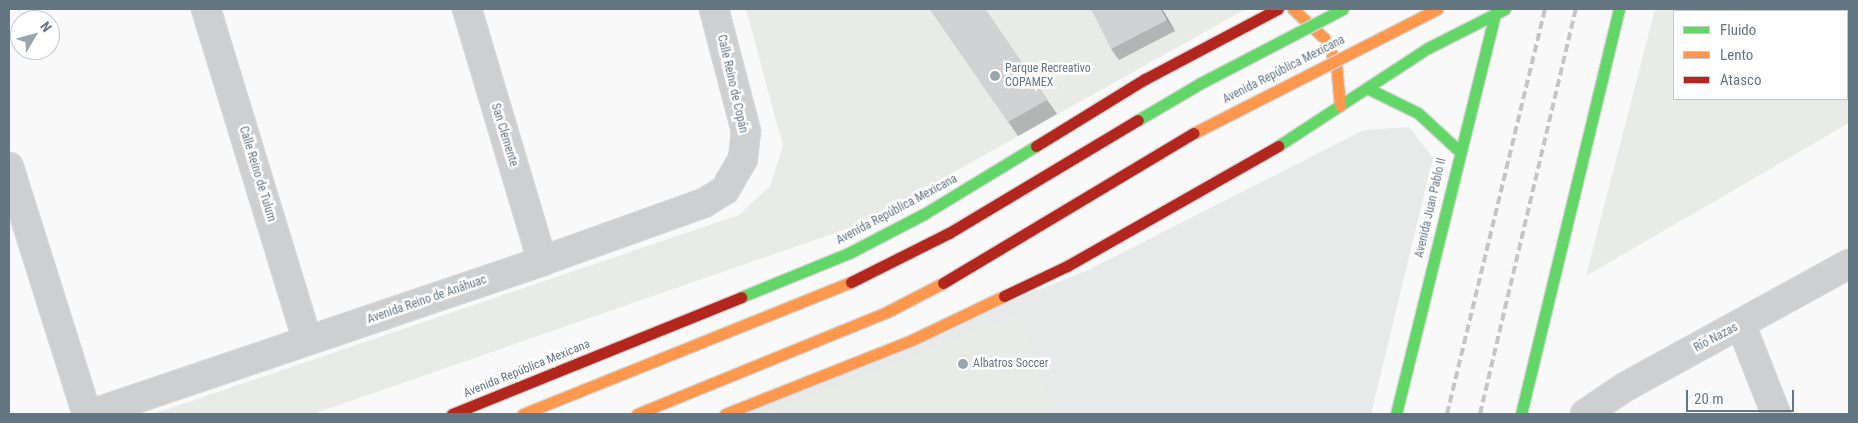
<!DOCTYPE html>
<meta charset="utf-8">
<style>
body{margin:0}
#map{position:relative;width:1858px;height:423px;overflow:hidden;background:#f9f9f9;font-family:"Roboto Condensed",sans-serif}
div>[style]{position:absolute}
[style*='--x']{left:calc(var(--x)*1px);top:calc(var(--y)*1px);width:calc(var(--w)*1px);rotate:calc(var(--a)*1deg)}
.built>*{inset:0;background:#e8e9e9}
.green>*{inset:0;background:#e8ebe6}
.roads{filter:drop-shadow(1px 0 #d5d6d7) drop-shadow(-1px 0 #d5d6d7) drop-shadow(0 1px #d5d6d7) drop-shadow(0 -1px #d5d6d7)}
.street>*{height:28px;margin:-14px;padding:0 14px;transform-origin:14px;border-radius:14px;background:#cecfd0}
.fast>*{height:11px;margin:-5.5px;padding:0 5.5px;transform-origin:5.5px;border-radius:5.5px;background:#63d668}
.slow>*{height:11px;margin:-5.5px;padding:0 5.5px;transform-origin:5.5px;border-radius:5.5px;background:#ff974d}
.jam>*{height:11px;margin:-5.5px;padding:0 5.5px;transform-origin:5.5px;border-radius:5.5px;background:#b3261e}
.rail>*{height:4px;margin-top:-2px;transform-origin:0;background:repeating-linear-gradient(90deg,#c3c5c6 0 8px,transparent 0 12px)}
.bridges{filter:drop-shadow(1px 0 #d5d6d7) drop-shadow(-1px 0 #d5d6d7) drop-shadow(0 1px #d5d6d7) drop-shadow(0 -1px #d5d6d7)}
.fast-bridge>*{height:11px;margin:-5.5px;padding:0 5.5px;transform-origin:5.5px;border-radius:5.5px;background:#63d668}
.slow-bridge>*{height:11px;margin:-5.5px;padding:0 5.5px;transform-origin:5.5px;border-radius:5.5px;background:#ff974d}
.jam-bridge>*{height:11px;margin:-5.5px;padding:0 5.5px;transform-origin:5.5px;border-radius:5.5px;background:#b3261e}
.wall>*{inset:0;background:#b3b5b5}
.shaded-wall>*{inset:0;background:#929394}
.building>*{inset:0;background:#d0d2d3}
.dots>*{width:14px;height:14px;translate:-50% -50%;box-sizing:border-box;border:2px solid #fff;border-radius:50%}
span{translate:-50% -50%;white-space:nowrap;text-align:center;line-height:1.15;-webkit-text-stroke:5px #fff;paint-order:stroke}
.poi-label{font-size:12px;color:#657683}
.left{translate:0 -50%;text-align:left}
.street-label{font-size:12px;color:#657683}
.frame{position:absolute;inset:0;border:10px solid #657683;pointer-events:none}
.legend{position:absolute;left:1673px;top:10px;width:175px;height:90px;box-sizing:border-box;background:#fff;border:1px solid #c1c8cd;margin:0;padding:6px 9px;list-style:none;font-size:15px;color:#657683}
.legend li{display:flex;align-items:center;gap:10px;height:25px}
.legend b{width:25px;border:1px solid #c1c8cd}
.north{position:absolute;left:10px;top:10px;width:50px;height:50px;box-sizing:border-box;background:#fff;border:1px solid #c1c8cd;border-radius:50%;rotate:53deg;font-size:14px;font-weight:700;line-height:20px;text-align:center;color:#657683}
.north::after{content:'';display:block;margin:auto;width:18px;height:22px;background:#99a4ac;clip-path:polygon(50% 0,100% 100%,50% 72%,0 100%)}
.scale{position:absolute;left:1686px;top:390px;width:108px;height:22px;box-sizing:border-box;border:2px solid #657683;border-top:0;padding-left:6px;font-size:15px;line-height:18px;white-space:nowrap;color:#657683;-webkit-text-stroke:4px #fff;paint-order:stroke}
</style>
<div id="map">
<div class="built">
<div style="clip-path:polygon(1409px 127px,1433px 158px,1371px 414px,723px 414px,1086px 271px,1364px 130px)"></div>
</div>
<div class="green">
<div style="clip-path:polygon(746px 9px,1246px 9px,904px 200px,907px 208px,313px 414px,153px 414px,739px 215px,770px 186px,783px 146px)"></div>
<div style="clip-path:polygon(evenodd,1655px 9px,1849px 9px,1849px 123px,1586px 276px,1655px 9px,1847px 11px,1847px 99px,1674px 99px,1674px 11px,1847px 11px)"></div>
<div style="clip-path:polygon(1018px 315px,1052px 414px,763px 414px)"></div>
</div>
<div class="roads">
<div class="street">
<div style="--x:206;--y:9;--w:346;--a:73"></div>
<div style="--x:467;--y:9;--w:263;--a:73.4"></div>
<div style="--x:9;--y:167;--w:259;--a:72.5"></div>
<div style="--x:1741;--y:325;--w:96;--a:68.5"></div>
<div style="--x:91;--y:414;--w:476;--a:-18.7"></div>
<div style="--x:542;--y:261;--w:172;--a:-19.7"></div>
<div style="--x:704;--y:203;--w:25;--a:-32"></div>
<div style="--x:725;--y:190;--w:36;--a:-60"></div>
<div style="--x:743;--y:159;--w:28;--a:-84"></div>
<div style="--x:746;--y:131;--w:126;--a:-104.7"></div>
<div style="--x:1585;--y:414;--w:48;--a:-34"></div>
<div style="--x:1625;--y:387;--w:256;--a:-28.8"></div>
</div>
<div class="fast">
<div style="--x:1367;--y:88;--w:57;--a:26.1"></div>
<div style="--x:1418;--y:113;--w:56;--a:42.8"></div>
<div style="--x:1278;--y:146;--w:179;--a:-33.2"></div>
<div style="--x:1428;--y:48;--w:86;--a:-26.9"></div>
<div style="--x:741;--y:297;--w:117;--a:-22.2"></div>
<div style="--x:849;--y:253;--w:85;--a:-27.5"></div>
<div style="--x:924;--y:214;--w:131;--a:-31.3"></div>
<div style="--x:1396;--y:414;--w:417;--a:-76.1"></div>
<div style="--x:1521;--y:414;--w:417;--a:-76.4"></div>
</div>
<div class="slow">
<div style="--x:1293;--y:9;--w:42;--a:43.1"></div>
<div style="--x:1324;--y:38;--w:28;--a:64"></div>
<div style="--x:1336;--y:63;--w:43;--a:84.7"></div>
<div style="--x:725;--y:414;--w:201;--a:-21.6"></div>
<div style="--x:912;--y:340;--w:102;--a:-25.6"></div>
</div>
<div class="jam">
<div style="--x:1036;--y:146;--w:128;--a:-31.6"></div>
<div style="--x:1145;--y:79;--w:150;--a:-27.8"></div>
<div style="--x:1004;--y:296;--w:70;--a:-25.5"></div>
<div style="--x:1067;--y:266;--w:243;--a:-29.6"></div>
<div style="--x:452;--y:414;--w:312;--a:-22"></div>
</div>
</div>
<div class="rail">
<div style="--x:1447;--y:414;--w:417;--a:-76.4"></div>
<div style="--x:1480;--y:414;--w:416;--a:-76.7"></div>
</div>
<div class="bridges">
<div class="fast-bridge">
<div style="--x:1138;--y:120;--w:71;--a:-30.5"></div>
<div style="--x:1199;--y:84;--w:162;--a:-27.5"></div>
</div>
<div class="slow-bridge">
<div style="--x:1194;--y:133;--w:273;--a:-27"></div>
<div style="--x:523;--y:414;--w:354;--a:-21.9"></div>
<div style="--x:637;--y:414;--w:270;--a:-22.2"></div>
<div style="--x:887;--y:312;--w:63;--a:-27.4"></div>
</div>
<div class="jam-bridge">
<div style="--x:851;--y:282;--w:110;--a:-26.6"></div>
<div style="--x:949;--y:233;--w:220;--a:-30.9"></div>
<div style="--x:943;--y:283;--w:292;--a:-30.9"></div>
</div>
</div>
<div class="wall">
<div style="clip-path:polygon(930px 9px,985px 9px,1057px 114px,1018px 136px)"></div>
<div style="clip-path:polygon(1162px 9px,1175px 31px,1119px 60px,1111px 49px)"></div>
</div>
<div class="shaded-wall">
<div style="clip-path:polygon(1161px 9px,1162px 9px,1175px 31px,1167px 20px)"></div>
</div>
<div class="building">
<div style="clip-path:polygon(930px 9px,985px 9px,1047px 100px,1008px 122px)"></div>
<div style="clip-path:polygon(1091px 9px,1161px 9px,1167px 20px,1111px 49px)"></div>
</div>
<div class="dots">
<div style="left:995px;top:76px;background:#99a4ac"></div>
<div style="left:963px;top:364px;background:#99a4ac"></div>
</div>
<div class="poi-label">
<span class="left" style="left:1005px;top:76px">Parque Recreativo<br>COPAMEX</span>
<span class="left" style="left:973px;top:364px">Albatros Soccer</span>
</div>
<div class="street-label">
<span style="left:1284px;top:70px;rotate:-27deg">Avenida República Mexicana</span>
<span style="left:732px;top:84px;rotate:77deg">Calle Reino de Copán</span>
<span style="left:504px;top:135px;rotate:73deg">San Clemente</span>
<span style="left:257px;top:174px;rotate:73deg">Calle Reino de Tulum</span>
<span style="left:1431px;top:208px;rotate:-77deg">Avenida Juan Pablo II</span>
<span style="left:897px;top:210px;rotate:-28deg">Avenida República Mexicana</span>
<span style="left:427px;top:300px;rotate:-19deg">Avenida Reino de Anáhuac</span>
<span style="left:1716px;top:338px;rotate:-28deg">Río Nazas</span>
<span style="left:527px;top:369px;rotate:-22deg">Avenida República Mexicana</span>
</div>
<div class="frame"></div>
<ul class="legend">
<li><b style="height:6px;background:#63d668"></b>Fluido</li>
<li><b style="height:6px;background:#ff974d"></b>Lento</li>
<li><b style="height:6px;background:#b3261e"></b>Atasco</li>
</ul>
<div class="north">N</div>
<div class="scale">20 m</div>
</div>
